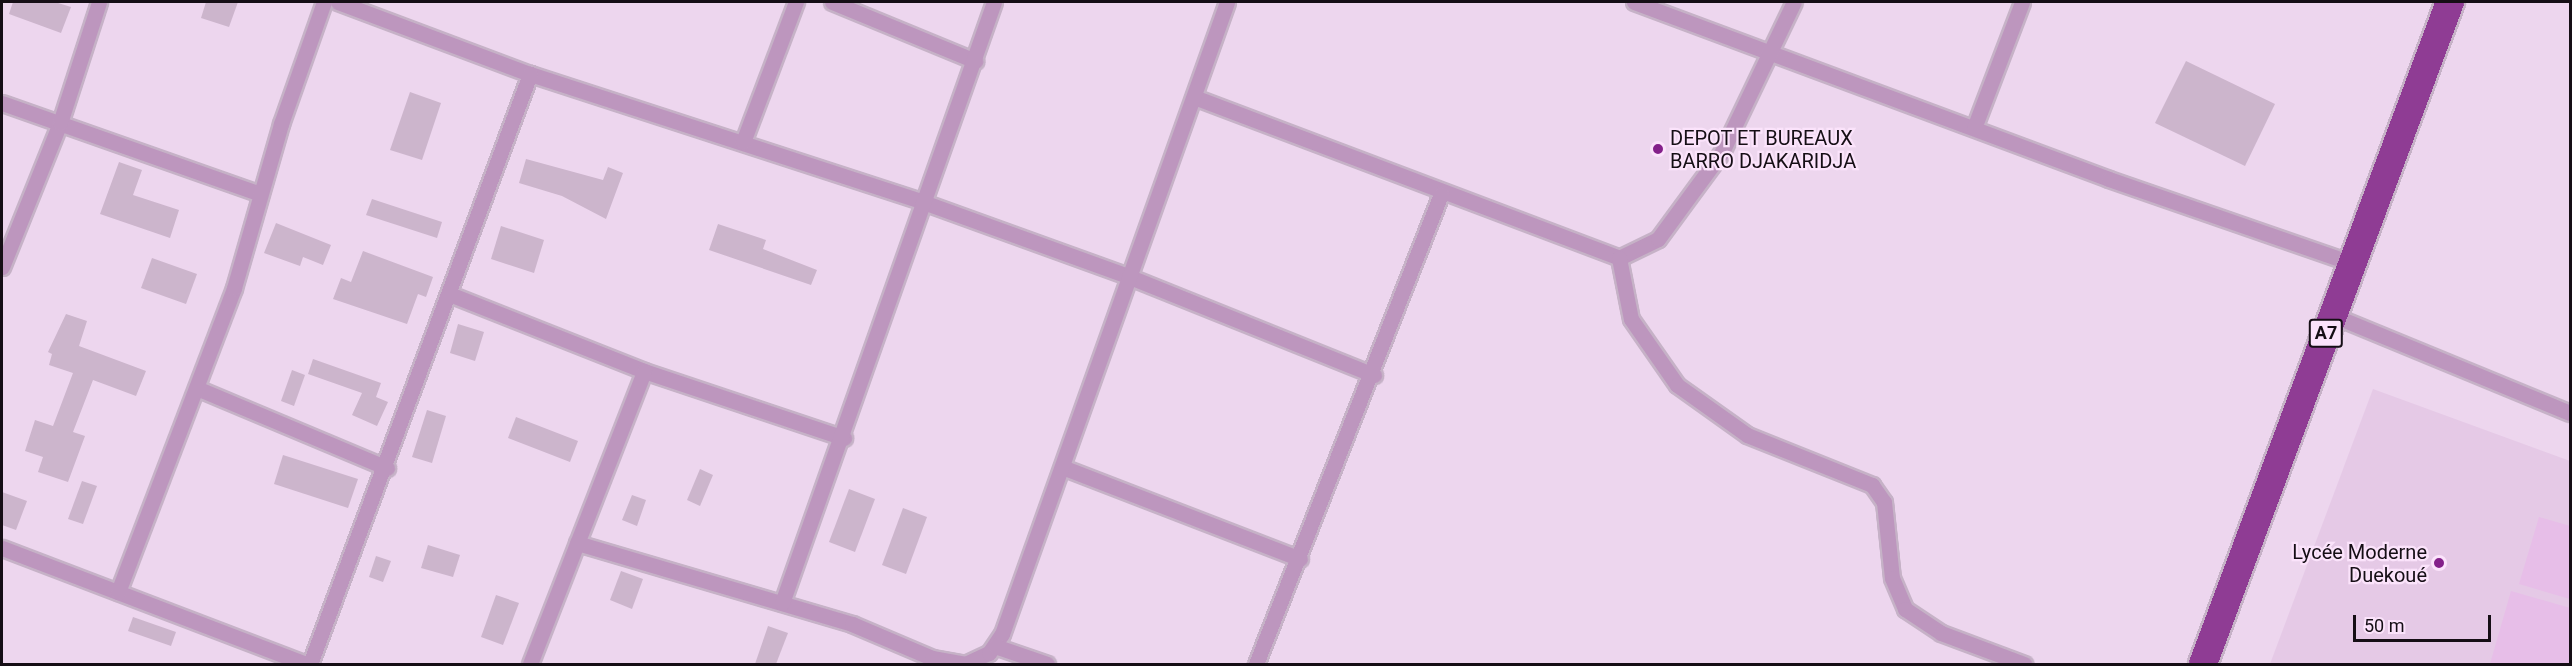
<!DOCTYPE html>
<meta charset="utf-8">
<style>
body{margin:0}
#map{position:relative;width:2572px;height:666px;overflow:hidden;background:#edd6ee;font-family:Roboto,sans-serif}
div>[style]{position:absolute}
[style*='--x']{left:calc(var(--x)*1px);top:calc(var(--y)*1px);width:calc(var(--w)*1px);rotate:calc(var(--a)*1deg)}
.built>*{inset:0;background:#e5c9e6}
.green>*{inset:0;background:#e7bee8}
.building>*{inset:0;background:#ccb5cc}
.roads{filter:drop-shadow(2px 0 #c6b2c7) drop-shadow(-2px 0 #c6b2c7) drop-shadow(0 2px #c6b2c7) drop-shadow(0 -2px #c6b2c7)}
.street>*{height:15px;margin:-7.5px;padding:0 7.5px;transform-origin:7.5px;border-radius:7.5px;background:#bd96be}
.highway>*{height:28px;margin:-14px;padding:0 14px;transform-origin:14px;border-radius:14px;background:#8f3c94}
.dots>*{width:16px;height:16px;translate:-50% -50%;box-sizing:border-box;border:3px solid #fbe3fb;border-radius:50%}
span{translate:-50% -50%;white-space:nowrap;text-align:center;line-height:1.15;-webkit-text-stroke:4.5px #fbe3fb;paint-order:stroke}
.shield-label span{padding:2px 4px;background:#fbe3fb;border:2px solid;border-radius:4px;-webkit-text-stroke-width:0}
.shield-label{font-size:18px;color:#150e15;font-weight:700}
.poi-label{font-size:20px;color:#150e15}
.left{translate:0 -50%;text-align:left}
.right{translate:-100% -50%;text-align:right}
.frame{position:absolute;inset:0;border:3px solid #150e15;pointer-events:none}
.scale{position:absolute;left:2353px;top:615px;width:138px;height:27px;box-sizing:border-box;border:3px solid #150e15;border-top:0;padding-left:8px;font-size:18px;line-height:21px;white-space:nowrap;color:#150e15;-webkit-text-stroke:4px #fbe3fb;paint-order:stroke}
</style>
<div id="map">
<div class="built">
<div style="clip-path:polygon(2373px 389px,2570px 461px,2570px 664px,2270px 664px)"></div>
</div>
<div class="green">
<div style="clip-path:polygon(2539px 517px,2570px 526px,2570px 599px,2519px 584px)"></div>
<div style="clip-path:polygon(2511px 591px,2570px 608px,2570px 664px,2490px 664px)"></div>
</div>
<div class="building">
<div style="clip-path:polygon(13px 2px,55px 2px,71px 7px,61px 33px,9px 14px)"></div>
<div style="clip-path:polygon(206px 2px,238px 2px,229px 27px,201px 18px)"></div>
<div style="clip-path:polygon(2186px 61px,2275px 104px,2245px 166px,2155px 123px)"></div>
<div style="clip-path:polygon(410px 92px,441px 103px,422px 160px,390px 150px)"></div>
<div style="clip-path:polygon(526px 159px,603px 180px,608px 167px,623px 173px,606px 219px,562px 196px,519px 183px)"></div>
<div style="clip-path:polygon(119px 162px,142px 170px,133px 195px,179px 210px,170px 238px,100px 214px)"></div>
<div style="clip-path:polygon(372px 199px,442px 222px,437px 238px,366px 215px)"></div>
<div style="clip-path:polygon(276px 223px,331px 245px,323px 265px,303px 257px,300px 266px,264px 253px)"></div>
<div style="clip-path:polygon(718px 224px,766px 240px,763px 249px,817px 270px,811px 285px,709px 250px)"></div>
<div style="clip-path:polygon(501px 226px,544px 240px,534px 273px,491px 259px)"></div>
<div style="clip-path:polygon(363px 251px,433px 277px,426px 297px,418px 294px,407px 324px,333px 299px,341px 278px,351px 282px)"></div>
<div style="clip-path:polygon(152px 258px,197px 274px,186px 304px,141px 288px)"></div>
<div style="clip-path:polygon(66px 314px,87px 321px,79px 346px,146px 371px,136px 396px,93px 380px,73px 432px,85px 436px,68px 482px,38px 472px,43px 457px,25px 451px,35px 420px,53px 426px,73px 373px,49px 365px,52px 354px,48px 352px)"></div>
<div style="clip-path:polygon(458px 324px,484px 332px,475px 361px,450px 353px)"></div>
<div style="clip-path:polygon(313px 359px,381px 383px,376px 397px,388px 402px,377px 426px,352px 415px,362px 393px,308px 374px)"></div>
<div style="clip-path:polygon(292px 370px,305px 375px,294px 406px,281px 401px)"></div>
<div style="clip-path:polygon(427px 410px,446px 416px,432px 463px,412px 457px)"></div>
<div style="clip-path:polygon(516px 417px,578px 441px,570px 462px,508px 438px)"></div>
<div style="clip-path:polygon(283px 455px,358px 479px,348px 508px,274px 484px)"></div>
<div style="clip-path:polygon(700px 469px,713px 475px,700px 506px,687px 500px)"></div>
<div style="clip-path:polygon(82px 481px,97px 486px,83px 524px,68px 519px)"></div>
<div style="clip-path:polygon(849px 489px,875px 499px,855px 552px,829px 542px)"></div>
<div style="clip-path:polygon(2px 492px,27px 501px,16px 530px,2px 525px)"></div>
<div style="clip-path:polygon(632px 495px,646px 500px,637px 526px,622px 520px)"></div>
<div style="clip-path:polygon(903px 508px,927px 517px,906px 574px,882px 565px)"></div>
<div style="clip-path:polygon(428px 545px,460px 555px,453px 577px,421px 568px)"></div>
<div style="clip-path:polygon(376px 556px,391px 561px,383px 582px,369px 577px)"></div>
<div style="clip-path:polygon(621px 571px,643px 579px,632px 609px,610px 600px)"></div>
<div style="clip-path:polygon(496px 595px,519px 603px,503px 645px,481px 637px)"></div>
<div style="clip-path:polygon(133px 617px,176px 632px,171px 646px,128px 631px)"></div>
<div style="clip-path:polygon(768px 626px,788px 633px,776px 664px,755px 664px)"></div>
</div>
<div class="roads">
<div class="street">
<div style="--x:338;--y:2;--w:205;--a:20.6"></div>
<div style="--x:530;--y:74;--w:416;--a:18"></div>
<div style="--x:926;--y:203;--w:217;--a:19.9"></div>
<div style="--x:1130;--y:277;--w:263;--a:21.9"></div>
<div style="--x:832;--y:2;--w:155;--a:22.4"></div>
<div style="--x:1634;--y:2;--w:507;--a:20.44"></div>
<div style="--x:2109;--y:179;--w:257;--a:19.1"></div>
<div style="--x:1194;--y:97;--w:454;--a:20.7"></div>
<div style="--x:1619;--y:258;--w:43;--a:-26"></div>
<div style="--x:1658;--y:239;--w:108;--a:-53.7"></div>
<div style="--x:1722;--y:152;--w:166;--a:-64.4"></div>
<div style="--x:2;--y:103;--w:274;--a:19.4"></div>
<div style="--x:1974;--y:128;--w:135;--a:-69.1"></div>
<div style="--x:743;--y:142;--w:150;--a:-69.3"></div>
<div style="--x:1619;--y:258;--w:62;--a:78.9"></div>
<div style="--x:1631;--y:319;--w:80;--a:55.1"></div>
<div style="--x:1677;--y:385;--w:86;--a:35.5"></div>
<div style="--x:1747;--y:435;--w:135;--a:21.8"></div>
<div style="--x:1872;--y:485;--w:21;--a:55"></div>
<div style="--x:1884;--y:502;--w:76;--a:84"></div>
<div style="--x:1892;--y:578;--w:34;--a:67"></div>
<div style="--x:1905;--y:609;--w:43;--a:33.7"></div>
<div style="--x:1941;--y:633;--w:89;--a:20.5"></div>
<div style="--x:2;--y:267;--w:155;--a:-68.1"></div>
<div style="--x:60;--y:123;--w:127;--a:-72.1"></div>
<div style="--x:452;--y:295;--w:206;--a:21.6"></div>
<div style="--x:644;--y:371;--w:211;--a:18.5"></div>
<div style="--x:2332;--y:315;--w:257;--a:22.4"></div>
<div style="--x:199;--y:389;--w:204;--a:22.8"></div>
<div style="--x:1062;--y:467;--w:255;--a:21.1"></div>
<div style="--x:577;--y:543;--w:287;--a:16.4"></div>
<div style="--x:852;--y:624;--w:87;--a:23"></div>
<div style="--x:932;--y:658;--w:34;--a:10"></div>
<div style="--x:965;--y:664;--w:26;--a:-25"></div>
<div style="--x:989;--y:653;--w:23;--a:-56"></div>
<div style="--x:1002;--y:634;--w:671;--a:-70.4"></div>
<div style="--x:2;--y:548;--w:325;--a:20.9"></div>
<div style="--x:118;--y:592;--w:325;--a:-69.1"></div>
<div style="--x:234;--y:288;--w:171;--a:-74"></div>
<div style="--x:281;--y:124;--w:129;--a:-70.6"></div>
<div style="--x:782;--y:603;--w:637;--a:-70.57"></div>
<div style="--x:995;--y:646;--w:55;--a:19.1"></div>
<div style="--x:310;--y:664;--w:630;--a:-69.55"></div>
<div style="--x:530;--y:664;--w:314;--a:-68.7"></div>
<div style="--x:1256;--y:664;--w:505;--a:-68.51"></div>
</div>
<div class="highway">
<div style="--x:2203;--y:664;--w:707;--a:-69.54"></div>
</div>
</div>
<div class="dots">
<div style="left:1658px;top:149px;background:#84208a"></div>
<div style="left:2439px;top:563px;background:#84208a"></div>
</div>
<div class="shield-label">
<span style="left:2326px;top:333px">A7</span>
</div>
<div class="poi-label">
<span class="left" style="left:1670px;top:150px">DEPOT ET BUREAUX<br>BARRO DJAKARIDJA</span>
<span class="right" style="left:2427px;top:564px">Lycée Moderne<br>Duekoué</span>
</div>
<div class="frame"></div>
<div class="scale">50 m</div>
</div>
